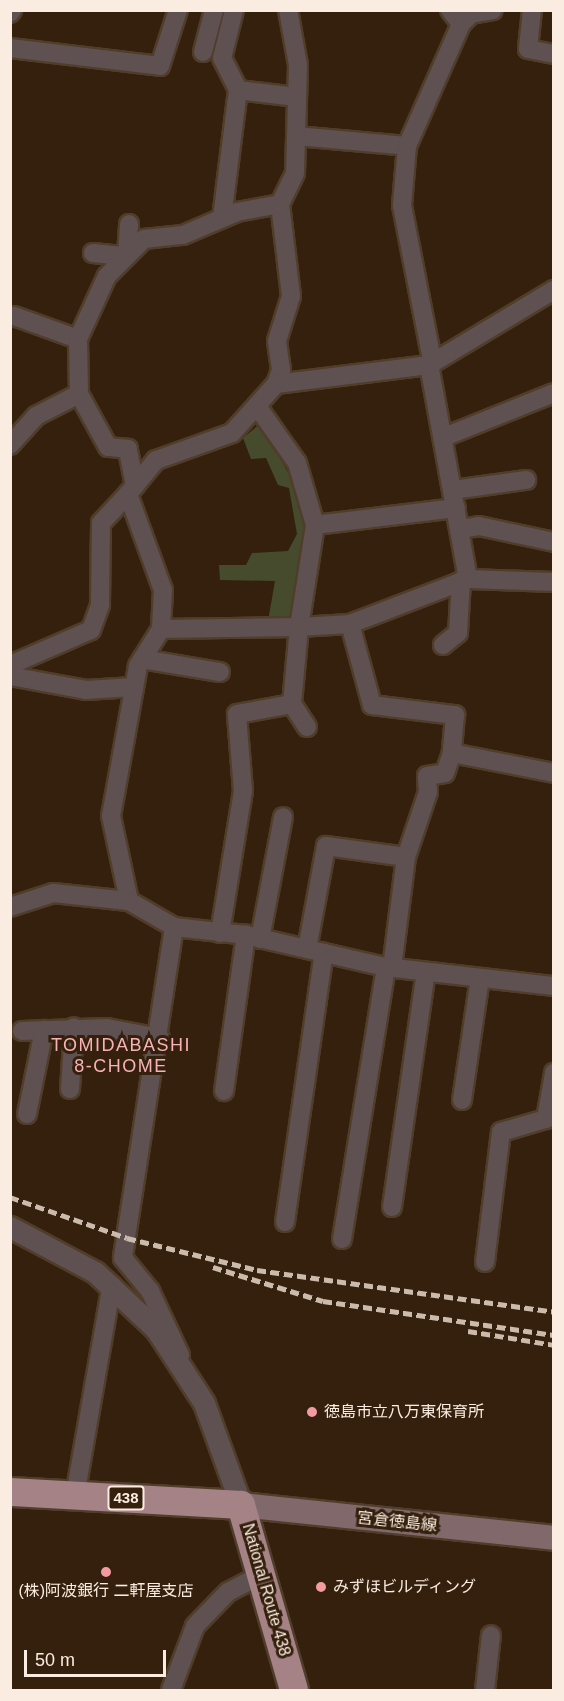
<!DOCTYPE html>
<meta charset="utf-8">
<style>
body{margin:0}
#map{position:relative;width:564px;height:1701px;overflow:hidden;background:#34200c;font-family:Arial,"Noto Sans JP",sans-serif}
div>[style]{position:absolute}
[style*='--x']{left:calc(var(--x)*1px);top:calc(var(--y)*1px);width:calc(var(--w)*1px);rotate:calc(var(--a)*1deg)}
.green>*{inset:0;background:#464b2e}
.roads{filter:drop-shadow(2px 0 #503d2a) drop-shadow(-2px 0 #503d2a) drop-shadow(0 2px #503d2a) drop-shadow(0 -2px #503d2a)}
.minor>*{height:18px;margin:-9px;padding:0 9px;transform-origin:9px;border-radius:9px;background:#5f5052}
.tertiary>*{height:21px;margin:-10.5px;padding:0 10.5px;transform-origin:10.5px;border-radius:10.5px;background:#5f5052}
.secondary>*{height:24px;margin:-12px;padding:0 12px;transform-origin:12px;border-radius:12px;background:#80686b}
.trunk>*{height:28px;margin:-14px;padding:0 14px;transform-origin:14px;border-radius:14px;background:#a48286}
.rail>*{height:4.5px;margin-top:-2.25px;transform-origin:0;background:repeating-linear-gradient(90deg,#cbbbad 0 9px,transparent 0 13.5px)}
.dots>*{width:16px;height:16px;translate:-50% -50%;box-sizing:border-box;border:3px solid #34200c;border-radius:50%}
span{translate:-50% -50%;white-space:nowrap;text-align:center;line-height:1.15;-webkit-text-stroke:6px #34200c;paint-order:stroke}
.shield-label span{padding:2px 4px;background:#34200c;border:2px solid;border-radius:4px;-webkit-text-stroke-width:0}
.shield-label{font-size:15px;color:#faece0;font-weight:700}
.poi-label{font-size:16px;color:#faece0}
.left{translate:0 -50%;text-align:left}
.street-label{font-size:16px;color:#faece0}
.neighbourhood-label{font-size:18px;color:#f6b2b6;letter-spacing:1.5px}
.frame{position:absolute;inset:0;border:12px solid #faece0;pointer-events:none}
.scale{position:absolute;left:24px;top:1650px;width:142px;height:27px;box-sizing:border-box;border:3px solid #faece0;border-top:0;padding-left:8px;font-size:18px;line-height:21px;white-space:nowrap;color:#faece0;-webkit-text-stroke:4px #34200c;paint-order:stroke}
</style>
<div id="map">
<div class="green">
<div style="clip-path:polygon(261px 423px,303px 500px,308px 525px,293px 622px,268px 621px,275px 581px,220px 580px,219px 565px,246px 565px,252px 553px,288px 551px,297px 534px,289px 488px,278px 485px,266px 458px,251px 459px,243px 438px)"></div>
</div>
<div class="roads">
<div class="minor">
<div style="--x:234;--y:10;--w:49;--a:104"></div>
<div style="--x:222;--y:58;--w:36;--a:63"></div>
<div style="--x:532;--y:10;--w:39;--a:96"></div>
<div style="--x:528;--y:49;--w:26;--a:11"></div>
<div style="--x:10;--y:13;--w:4;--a:-56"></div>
<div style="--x:461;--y:24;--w:14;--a:-45"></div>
<div style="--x:471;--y:14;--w:22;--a:-10"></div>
<div style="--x:10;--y:48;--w:151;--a:6.8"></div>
<div style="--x:160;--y:66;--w:59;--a:-72.2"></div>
<div style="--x:203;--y:52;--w:43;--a:-75.3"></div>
<div style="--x:296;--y:136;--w:111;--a:5.1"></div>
<div style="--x:222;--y:218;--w:129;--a:-82.9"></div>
<div style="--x:238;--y:90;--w:59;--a:6.8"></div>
<div style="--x:93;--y:253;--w:31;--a:6"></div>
<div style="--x:127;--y:254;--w:30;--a:-86"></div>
<div style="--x:14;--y:316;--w:68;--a:19.8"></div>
<div style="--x:432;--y:360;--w:158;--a:-101"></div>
<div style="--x:402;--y:205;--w:59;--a:-85.2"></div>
<div style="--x:407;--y:146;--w:133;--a:-66.1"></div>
<div style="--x:461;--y:24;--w:18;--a:-128"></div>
<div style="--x:429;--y:365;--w:146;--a:-31"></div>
<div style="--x:276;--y:384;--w:15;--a:-70"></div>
<div style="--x:281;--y:370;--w:29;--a:-98"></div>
<div style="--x:277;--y:341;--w:47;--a:-72.7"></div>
<div style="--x:291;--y:296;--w:93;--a:-96.8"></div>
<div style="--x:444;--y:437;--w:118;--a:-21.8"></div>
<div style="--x:10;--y:445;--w:39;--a:-48"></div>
<div style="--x:36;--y:416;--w:48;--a:-27.1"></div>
<div style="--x:135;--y:486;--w:38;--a:-101"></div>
<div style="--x:128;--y:449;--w:20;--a:-174"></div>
<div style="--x:108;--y:447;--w:60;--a:-118.7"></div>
<div style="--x:79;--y:394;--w:55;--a:-91"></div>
<div style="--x:78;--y:339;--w:69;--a:-65.3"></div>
<div style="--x:107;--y:276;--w:52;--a:-45"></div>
<div style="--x:144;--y:239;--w:39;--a:-6"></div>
<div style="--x:183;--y:235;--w:59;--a:-23.1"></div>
<div style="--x:237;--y:212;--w:44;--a:-10.5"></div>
<div style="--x:280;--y:204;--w:34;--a:-64"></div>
<div style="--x:295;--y:173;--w:108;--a:-88.4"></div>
<div style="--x:298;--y:65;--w:56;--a:-100.3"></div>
<div style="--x:453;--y:490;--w:74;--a:-7.8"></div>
<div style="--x:315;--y:525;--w:142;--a:-6.9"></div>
<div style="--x:460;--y:529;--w:19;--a:-9"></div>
<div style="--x:479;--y:526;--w:77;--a:12"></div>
<div style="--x:554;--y:582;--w:86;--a:-178"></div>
<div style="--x:468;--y:579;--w:218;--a:-100.3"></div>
<div style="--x:429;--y:365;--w:154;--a:172.9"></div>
<div style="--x:276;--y:384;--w:66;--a:131.9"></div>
<div style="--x:232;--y:433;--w:81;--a:160.4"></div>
<div style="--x:156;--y:460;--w:44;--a:129.5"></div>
<div style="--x:128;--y:494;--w:102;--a:70"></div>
<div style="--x:163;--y:590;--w:39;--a:93"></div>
<div style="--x:161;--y:629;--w:44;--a:121.9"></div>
<div style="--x:138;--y:666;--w:152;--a:100.2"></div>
<div style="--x:111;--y:816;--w:87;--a:78"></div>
<div style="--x:129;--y:901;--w:52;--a:30"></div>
<div style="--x:174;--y:927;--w:72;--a:6.3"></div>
<div style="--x:246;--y:935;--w:144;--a:12.9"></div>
<div style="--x:386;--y:967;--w:169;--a:6.5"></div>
<div style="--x:350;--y:624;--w:84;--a:74.8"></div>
<div style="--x:372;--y:705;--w:84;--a:6.9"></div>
<div style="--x:455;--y:715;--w:38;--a:95"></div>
<div style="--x:161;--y:629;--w:138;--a:-0.8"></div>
<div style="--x:299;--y:627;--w:103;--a:-81.1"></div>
<div style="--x:315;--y:525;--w:65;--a:-106.2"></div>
<div style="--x:297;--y:463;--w:70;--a:-125.1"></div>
<div style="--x:443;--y:645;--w:19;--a:-39"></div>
<div style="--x:458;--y:633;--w:52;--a:-86.7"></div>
<div style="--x:142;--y:659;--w:79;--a:9.5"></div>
<div style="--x:10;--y:665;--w:88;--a:-23.4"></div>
<div style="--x:91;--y:630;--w:27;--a:-70"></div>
<div style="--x:100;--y:605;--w:82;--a:-89.3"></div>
<div style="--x:101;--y:523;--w:40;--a:-47"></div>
<div style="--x:10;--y:676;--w:77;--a:10.4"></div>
<div style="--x:86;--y:690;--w:48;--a:-3.6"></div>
<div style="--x:307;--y:727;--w:27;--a:-123"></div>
<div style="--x:292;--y:704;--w:77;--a:-84.8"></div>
<div style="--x:299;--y:627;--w:51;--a:-3.4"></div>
<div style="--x:350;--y:624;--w:126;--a:-20.9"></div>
<div style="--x:406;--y:857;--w:69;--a:-71.3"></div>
<div style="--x:428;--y:792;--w:16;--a:-94"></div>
<div style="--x:427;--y:776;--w:18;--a:-9"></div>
<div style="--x:445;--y:773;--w:21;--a:-71"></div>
<div style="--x:452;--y:753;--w:104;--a:11.1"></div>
<div style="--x:10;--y:907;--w:45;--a:-18"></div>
<div style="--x:53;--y:893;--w:76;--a:6"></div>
<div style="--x:174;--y:927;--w:335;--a:98.8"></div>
<div style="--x:123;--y:1258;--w:43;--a:50.7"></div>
<div style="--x:150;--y:1291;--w:71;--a:64.9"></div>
<div style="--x:220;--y:933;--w:144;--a:-80.8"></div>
<div style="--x:243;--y:791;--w:77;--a:-94.5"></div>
<div style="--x:237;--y:714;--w:56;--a:-10.3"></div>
<div style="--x:260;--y:939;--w:124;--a:-79.3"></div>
<div style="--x:307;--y:949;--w:105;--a:-79.5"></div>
<div style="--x:326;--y:846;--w:81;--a:7.8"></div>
<div style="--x:406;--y:857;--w:112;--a:97.2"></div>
<div style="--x:22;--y:1031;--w:85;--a:-2"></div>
<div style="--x:107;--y:1028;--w:54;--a:10.7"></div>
<div style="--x:70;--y:1089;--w:62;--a:-86.3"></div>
<div style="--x:224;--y:1091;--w:158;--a:-82"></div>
<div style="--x:462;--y:1100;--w:123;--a:-81.6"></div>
<div style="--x:27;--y:1114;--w:86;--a:-78.6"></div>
<div style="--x:392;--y:1207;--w:237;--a:-81.8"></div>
<div style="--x:285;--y:1222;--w:272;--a:-81.8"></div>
<div style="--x:342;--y:1239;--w:276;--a:-80.8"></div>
<div style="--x:485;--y:1262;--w:131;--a:-83"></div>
<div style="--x:501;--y:1132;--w:47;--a:-16.1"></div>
<div style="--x:546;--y:1119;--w:47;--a:-80.1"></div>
<div style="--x:75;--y:1496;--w:214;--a:-80.1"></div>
<div style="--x:171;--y:1690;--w:68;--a:-69.4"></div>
<div style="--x:195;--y:1626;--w:47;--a:-45.9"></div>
<div style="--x:228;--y:1592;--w:42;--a:-27.2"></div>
<div style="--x:485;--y:1690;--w:55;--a:-83.8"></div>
</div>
<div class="tertiary">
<div style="--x:10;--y:1227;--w:96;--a:27.9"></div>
<div style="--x:95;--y:1272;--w:83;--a:43.1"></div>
<div style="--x:156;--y:1329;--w:88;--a:57"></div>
<div style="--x:204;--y:1403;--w:109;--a:70.1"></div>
</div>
<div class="secondary">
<div style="--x:241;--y:1505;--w:315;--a:6"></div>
</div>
<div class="trunk">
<div style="--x:10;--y:1492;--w:231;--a:3.2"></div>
<div style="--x:241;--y:1505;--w:192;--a:74"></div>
</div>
</div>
<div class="rail">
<div style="--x:10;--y:1197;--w:124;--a:19.3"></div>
<div style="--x:127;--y:1238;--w:134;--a:13.8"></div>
<div style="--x:257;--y:1270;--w:300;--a:8"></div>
<div style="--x:213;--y:1267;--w:115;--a:17.2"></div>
<div style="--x:323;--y:1301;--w:233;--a:8.4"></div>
<div style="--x:468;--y:1331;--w:87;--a:9.2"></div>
</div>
<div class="dots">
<div style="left:312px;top:1412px;background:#f49aa1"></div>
<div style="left:106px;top:1572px;background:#f49aa1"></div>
<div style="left:321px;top:1587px;background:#f49aa1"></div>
</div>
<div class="shield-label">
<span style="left:126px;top:1498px">438</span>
</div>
<div class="poi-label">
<span class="left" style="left:324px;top:1412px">徳島市立八万東保育所</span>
<span class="left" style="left:333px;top:1587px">みずほビルディング</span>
<span style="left:106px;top:1591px">(株)阿波銀行 二軒屋支店</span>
</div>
<div class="street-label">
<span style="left:397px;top:1522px;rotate:6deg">宮倉徳島線</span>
<span style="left:266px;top:1590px;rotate:74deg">National Route 438</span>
</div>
<div class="neighbourhood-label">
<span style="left:121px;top:1056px">TOMIDABASHI<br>8-CHOME</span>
</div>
<div class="frame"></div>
<div class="scale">50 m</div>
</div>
